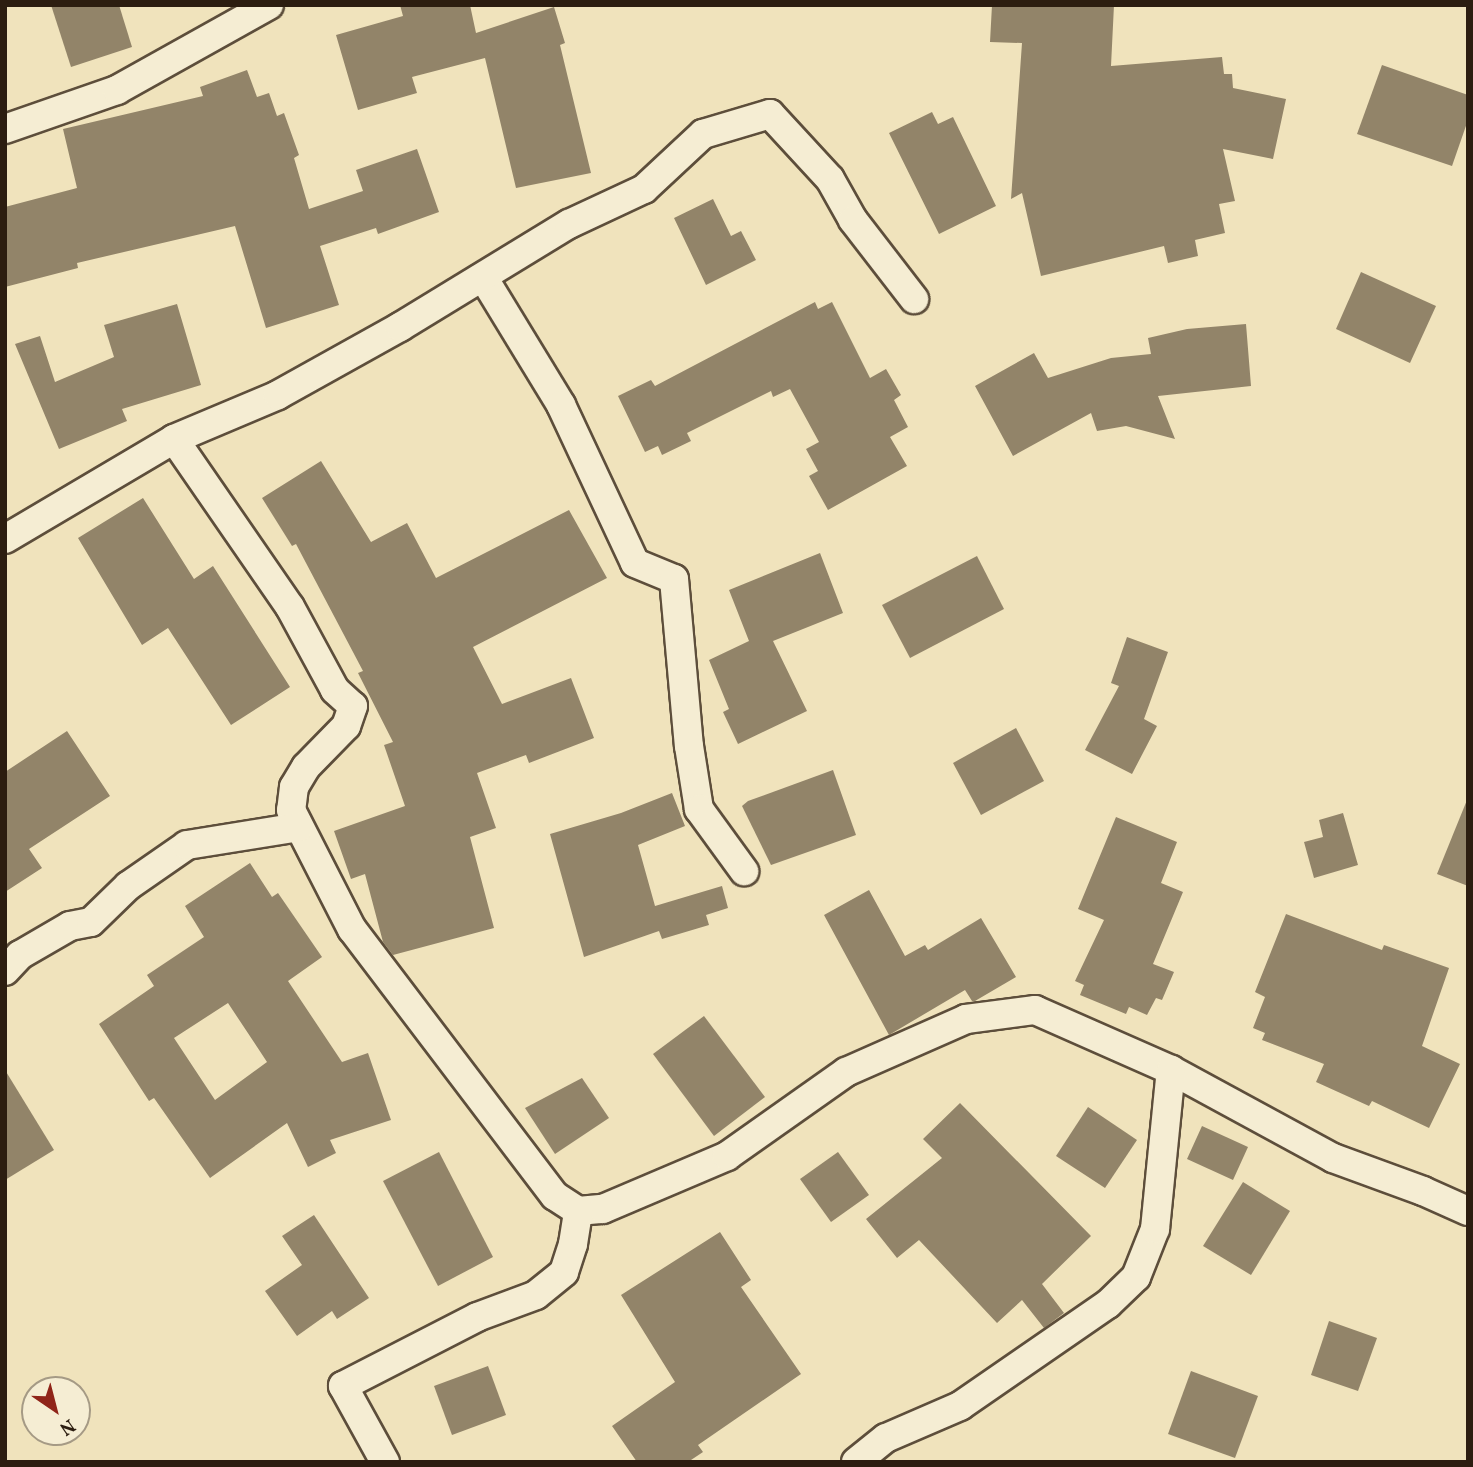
<!DOCTYPE html>
<style>
body{margin:0}
#map{position:relative;width:1473px;height:1467px;overflow:hidden;background:#f0e3bc;font-family:Vollkorn,serif}
div>[style]{position:absolute}
[style*='--x']{left:calc(var(--x)*1px);top:calc(var(--y)*1px);width:calc(var(--w)*1px);rotate:calc(var(--a)*1deg)}
.building>*{inset:0;background:#928469}
.roads{filter:drop-shadow(2px 0 #5d4e3b) drop-shadow(-2px 0 #5d4e3b) drop-shadow(0 2px #5d4e3b) drop-shadow(0 -2px #5d4e3b)}
.minor>*{height:28px;margin:-14px;padding:0 14px;transform-origin:14px;border-radius:14px;background:#f5edd3}
span{translate:-50% -50%;white-space:nowrap;text-align:center;line-height:1.15;-webkit-text-stroke:7px #f5edd3;paint-order:stroke}
.frame{position:absolute;inset:0;border:7px solid #2c1d10;pointer-events:none}
.north{position:absolute;left:21px;top:1376px;width:70px;height:70px;box-sizing:border-box;background:#f5edd3;border:2px solid #a59a85;border-radius:50%;rotate:145deg;font-size:19px;font-weight:700;line-height:28px;text-align:center;color:#2c1d10}
.north::after{content:'';display:block;margin:auto;width:24px;height:32px;background:#8f2418;clip-path:polygon(50% 0,100% 100%,50% 72%,0 100%)}
</style>
<div id="map">
<div class="building">
<div style="clip-path:polygon(51px 5px,119px 5px,132px 47px,71px 67px)"></div>
<div style="clip-path:polygon(400px 5px,470px 5px,476px 33px,554px 7px,565px 43px,560px 45px,591px 173px,516px 188px,485px 58px,412px 77px,417px 93px,358px 110px,336px 35px,403px 16px)"></div>
<div style="clip-path:polygon(992px 5px,1114px 5px,1111px 66px,1222px 57px,1224px 74px,1232px 74px,1233px 88px,1286px 99px,1273px 159px,1223px 149px,1235px 201px,1219px 204px,1225px 233px,1195px 240px,1198px 256px,1168px 263px,1164px 246px,1041px 276px,1022px 193px,1011px 199px,1022px 43px,990px 42px)"></div>
<div style="clip-path:polygon(1382px 65px,1468px 95px,1468px 120px,1452px 166px,1357px 134px)"></div>
<div style="clip-path:polygon(247px 70px,257px 97px,269px 93px,277px 116px,284px 113px,299px 155px,294px 158px,309px 209px,363px 191px,356px 170px,417px 149px,439px 212px,378px 234px,376px 228px,320px 246px,339px 305px,266px 328px,235px 226px,77px 263px,78px 268px,5px 287px,5px 207px,77px 188px,63px 129px,203px 96px,200px 87px)"></div>
<div style="clip-path:polygon(932px 112px,938px 124px,953px 117px,996px 206px,939px 234px,889px 133px)"></div>
<div style="clip-path:polygon(713px 199px,731px 236px,741px 231px,756px 260px,706px 285px,674px 218px)"></div>
<div style="clip-path:polygon(1361px 272px,1436px 306px,1410px 363px,1336px 329px)"></div>
<div style="clip-path:polygon(815px 302px,818px 309px,832px 302px,870px 378px,886px 369px,901px 395px,894px 400px,908px 427px,890px 437px,907px 466px,828px 510px,809px 476px,818px 471px,806px 449px,819px 442px,790px 389px,773px 397px,771px 391px,687px 433px,691px 441px,662px 455px,658px 446px,645px 452px,618px 396px,651px 380px,655px 386px)"></div>
<div style="clip-path:polygon(177px 304px,201px 385px,122px 409px,127px 421px,59px 449px,15px 344px,40px 336px,55px 382px,114px 357px,104px 325px)"></div>
<div style="clip-path:polygon(1246px 324px,1251px 386px,1158px 396px,1175px 439px,1126px 426px,1097px 431px,1091px 413px,1013px 456px,975px 386px,1034px 353px,1048px 378px,1111px 358px,1151px 354px,1148px 338px,1187px 329px)"></div>
<div style="clip-path:polygon(321px 461px,371px 542px,407px 523px,436px 578px,569px 510px,607px 578px,473px 647px,502px 704px,571px 678px,594px 738px,529px 763px,526px 755px,477px 773px,496px 828px,470px 837px,494px 928px,393px 955px,383px 942px,365px 874px,351px 879px,334px 831px,405px 806px,384px 745px,393px 742px,358px 673px,363px 671px,296px 544px,292px 546px,262px 498px)"></div>
<div style="clip-path:polygon(143px 498px,194px 579px,213px 566px,290px 687px,231px 725px,168px 628px,142px 645px,78px 538px)"></div>
<div style="clip-path:polygon(820px 553px,843px 613px,773px 641px,807px 711px,738px 744px,723px 712px,729px 709px,709px 660px,749px 641px,729px 590px)"></div>
<div style="clip-path:polygon(977px 556px,1004px 609px,910px 658px,882px 605px)"></div>
<div style="clip-path:polygon(1127px 637px,1168px 652px,1144px 719px,1157px 726px,1132px 774px,1085px 750px,1119px 686px,1111px 683px)"></div>
<div style="clip-path:polygon(1016px 728px,1044px 781px,981px 815px,953px 763px)"></div>
<div style="clip-path:polygon(67px 731px,110px 796px,29px 849px,42px 868px,5px 892px,5px 772px)"></div>
<div style="clip-path:polygon(833px 770px,856px 835px,771px 865px,742px 806px,748px 801px)"></div>
<div style="clip-path:polygon(672px 793px,685px 826px,638px 845px,655px 906px,722px 886px,728px 908px,706px 915px,709px 925px,662px 939px,659px 931px,584px 957px,550px 834px,621px 813px)"></div>
<div style="clip-path:polygon(1467px 800px,1468px 800px,1468px 886px,1437px 874px)"></div>
<div style="clip-path:polygon(1343px 813px,1358px 865px,1314px 878px,1304px 842px,1323px 837px,1319px 820px)"></div>
<div style="clip-path:polygon(1116px 817px,1177px 842px,1161px 883px,1183px 892px,1153px 964px,1174px 972px,1162px 1000px,1156px 998px,1147px 1015px,1129px 1007px,1126px 1014px,1080px 995px,1084px 985px,1075px 981px,1104px 920px,1078px 909px)"></div>
<div style="clip-path:polygon(evenodd,250px 863px,272px 897px,278px 893px,322px 957px,288px 981px,342px 1062px,368px 1053px,391px 1120px,330px 1140px,336px 1153px,308px 1167px,287px 1123px,210px 1178px,154px 1098px,149px 1101px,99px 1024px,154px 986px,147px 975px,204px 937px,185px 906px,250px 863px,228px 1003px,267px 1062px,215px 1100px,174px 1038px,228px 1003px)"></div>
<div style="clip-path:polygon(869px 890px,905px 956px,925px 945px,928px 950px,981px 918px,1016px 977px,975px 1001px,972px 1001px,965px 990px,889px 1035px,824px 915px)"></div>
<div style="clip-path:polygon(1286px 914px,1382px 950px,1384px 945px,1449px 968px,1422px 1046px,1460px 1064px,1429px 1128px,1372px 1101px,1369px 1106px,1316px 1082px,1324px 1064px,1262px 1040px,1265px 1033px,1253px 1028px,1265px 997px,1255px 992px)"></div>
<div style="clip-path:polygon(704px 1016px,765px 1097px,714px 1136px,653px 1054px)"></div>
<div style="clip-path:polygon(5px 1070px,54px 1150px,5px 1180px)"></div>
<div style="clip-path:polygon(582px 1078px,609px 1118px,555px 1154px,525px 1108px)"></div>
<div style="clip-path:polygon(960px 1103px,1091px 1236px,1042px 1284px,1064px 1313px,1044px 1328px,1022px 1300px,997px 1323px,919px 1240px,897px 1258px,866px 1219px,942px 1158px,923px 1139px)"></div>
<div style="clip-path:polygon(1088px 1107px,1137px 1140px,1105px 1188px,1056px 1156px)"></div>
<div style="clip-path:polygon(1202px 1126px,1248px 1147px,1233px 1180px,1187px 1159px)"></div>
<div style="clip-path:polygon(439px 1152px,493px 1257px,438px 1286px,383px 1181px)"></div>
<div style="clip-path:polygon(838px 1152px,869px 1195px,831px 1222px,800px 1179px)"></div>
<div style="clip-path:polygon(1243px 1182px,1290px 1211px,1251px 1275px,1203px 1246px)"></div>
<div style="clip-path:polygon(314px 1215px,369px 1298px,337px 1319px,332px 1311px,297px 1336px,265px 1291px,302px 1265px,282px 1236px)"></div>
<div style="clip-path:polygon(720px 1232px,751px 1280px,741px 1287px,801px 1374px,698px 1445px,703px 1452px,688px 1462px,637px 1462px,612px 1426px,675px 1382px,621px 1295px)"></div>
<div style="clip-path:polygon(1329px 1321px,1377px 1338px,1358px 1391px,1311px 1375px)"></div>
<div style="clip-path:polygon(488px 1366px,506px 1415px,452px 1435px,434px 1386px)"></div>
<div style="clip-path:polygon(1191px 1371px,1258px 1396px,1235px 1458px,1168px 1434px)"></div>
</div>
<div class="roads">
<div class="minor">
<div style="--x:5;--y:129;--w:119;--a:-19.2"></div>
<div style="--x:117;--y:90;--w:174;--a:-29.2"></div>
<div style="--x:483;--y:277;--w:150;--a:58.6"></div>
<div style="--x:561;--y:405;--w:174;--a:64.9"></div>
<div style="--x:635;--y:563;--w:42;--a:22.3"></div>
<div style="--x:674;--y:579;--w:168;--a:84.9"></div>
<div style="--x:689;--y:746;--w:64;--a:81"></div>
<div style="--x:699;--y:809;--w:77;--a:54"></div>
<div style="--x:174;--y:439;--w:204;--a:55.4"></div>
<div style="--x:290;--y:607;--w:94;--a:61.5"></div>
<div style="--x:335;--y:690;--w:24;--a:42"></div>
<div style="--x:353;--y:706;--w:21;--a:109"></div>
<div style="--x:346;--y:726;--w:57;--a:134.3"></div>
<div style="--x:306;--y:767;--w:23;--a:121"></div>
<div style="--x:294;--y:787;--w:23;--a:97"></div>
<div style="--x:291;--y:810;--w:134;--a:62.9"></div>
<div style="--x:352;--y:929;--w:335;--a:52.8"></div>
<div style="--x:555;--y:1196;--w:27;--a:33"></div>
<div style="--x:578;--y:1211;--w:25;--a:-5"></div>
<div style="--x:603;--y:1209;--w:135;--a:-23.1"></div>
<div style="--x:727;--y:1156;--w:146;--a:-35.2"></div>
<div style="--x:846;--y:1072;--w:131;--a:-23.8"></div>
<div style="--x:966;--y:1019;--w:70;--a:-7.4"></div>
<div style="--x:1035;--y:1010;--w:149;--a:23.8"></div>
<div style="--x:1171;--y:1070;--w:184;--a:28.5"></div>
<div style="--x:1333;--y:1158;--w:96;--a:20.1"></div>
<div style="--x:1423;--y:1191;--w:49;--a:24"></div>
<div style="--x:5;--y:539;--w:196;--a:-30.6"></div>
<div style="--x:174;--y:439;--w:113;--a:-22.9"></div>
<div style="--x:278;--y:395;--w:140;--a:-29.1"></div>
<div style="--x:400;--y:327;--w:198;--a:-31.4"></div>
<div style="--x:569;--y:224;--w:83;--a:-25"></div>
<div style="--x:644;--y:189;--w:81;--a:-43"></div>
<div style="--x:703;--y:134;--w:70;--a:-16.6"></div>
<div style="--x:770;--y:114;--w:88;--a:47.3"></div>
<div style="--x:830;--y:179;--w:47;--a:60.7"></div>
<div style="--x:853;--y:220;--w:100;--a:52.3"></div>
<div style="--x:5;--y:971;--w:22;--a:-47"></div>
<div style="--x:20;--y:955;--w:58;--a:-30.1"></div>
<div style="--x:70;--y:926;--w:21;--a:-11"></div>
<div style="--x:91;--y:922;--w:52;--a:-44.2"></div>
<div style="--x:128;--y:886;--w:72;--a:-34.8"></div>
<div style="--x:187;--y:845;--w:113;--a:-9.1"></div>
<div style="--x:385;--y:1462;--w:87;--a:-118.9"></div>
<div style="--x:343;--y:1386;--w:151;--a:-27.2"></div>
<div style="--x:477;--y:1317;--w:63;--a:-20.4"></div>
<div style="--x:536;--y:1295;--w:36;--a:-39"></div>
<div style="--x:564;--y:1272;--w:29;--a:-72"></div>
<div style="--x:573;--y:1244;--w:33;--a:-81"></div>
<div style="--x:856;--y:1462;--w:38;--a:-39"></div>
<div style="--x:886;--y:1438;--w:81;--a:-23.4"></div>
<div style="--x:960;--y:1406;--w:180;--a:-34.6"></div>
<div style="--x:1108;--y:1304;--w:39;--a:-44"></div>
<div style="--x:1136;--y:1277;--w:52;--a:-68.4"></div>
<div style="--x:1155;--y:1229;--w:160;--a:-84.3"></div>
</div>
</div>
<div class="frame"></div>
<div class="north">N</div>
</div>
